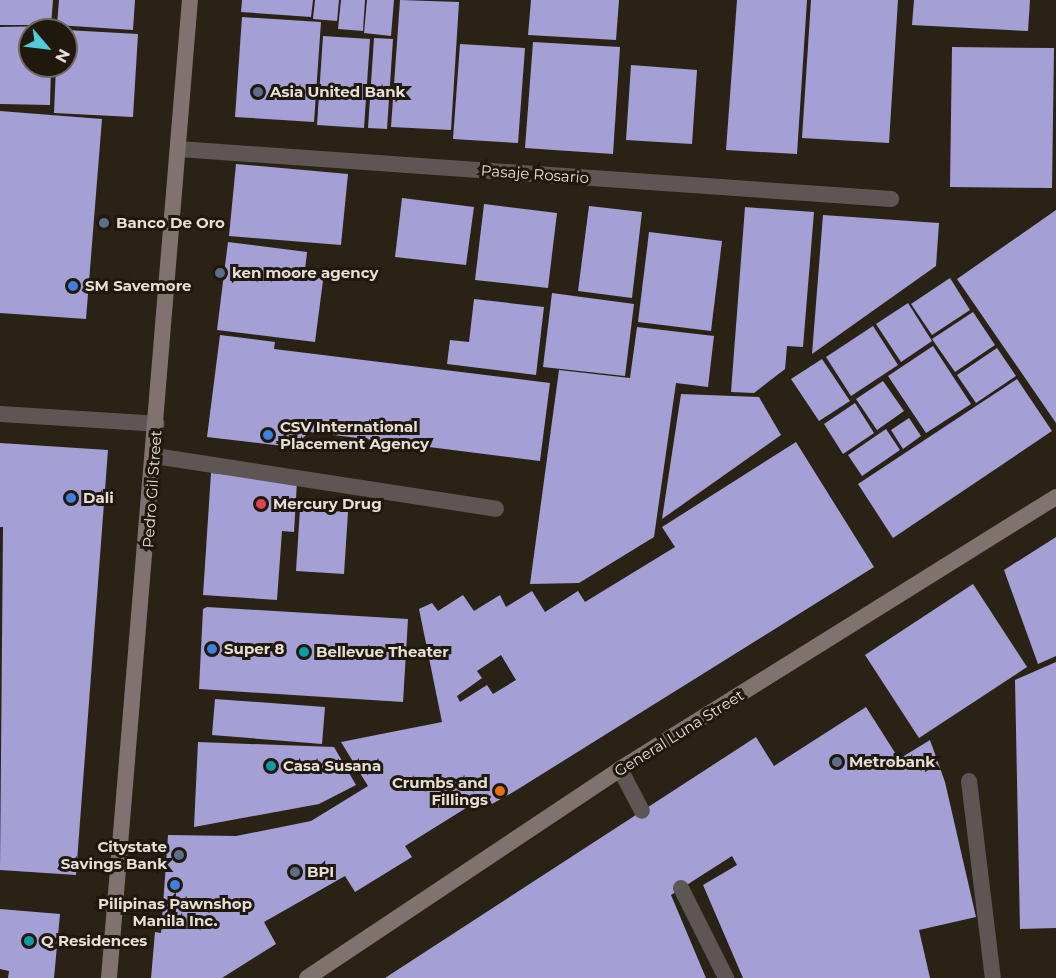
<!DOCTYPE html>
<style>
body{margin:0}
#map{position:relative;width:1056px;height:978px;overflow:hidden;background:#2b2216;font-family:Montserrat,sans-serif}
div>[style]{position:absolute}
[style*='--x']{left:calc(var(--x)*1px);top:calc(var(--y)*1px);width:calc(var(--w)*1px);rotate:calc(var(--a)*1deg)}
.building>*{inset:0;background:#a49fd5}
.service>*{height:16px;margin:-8px;padding:0 8px;transform-origin:8px;border-radius:8px;background:#5e5654}
.minor>*{height:16px;margin:-8px;padding:0 8px;transform-origin:8px;border-radius:8px;background:#5e5654}
.secondary>*{height:16px;margin:-8px;padding:0 8px;transform-origin:8px;border-radius:8px;background:#7f726f}
.dots>*{width:16px;height:16px;translate:-50% -50%;box-sizing:border-box;border:3px solid #21180d;border-radius:50%}
span{translate:-50% -50%;white-space:nowrap;text-align:center;line-height:1.15;-webkit-text-stroke:6px #21180d;paint-order:stroke}
.poi-label{font-size:15px;color:#e5dfd7;font-weight:700}
.left{translate:0 -50%;text-align:left}
.right{translate:-100% -50%;text-align:right}
.street-label{font-size:15px;color:#e5dfd7}
.north{position:absolute;left:18px;top:18px;width:60px;height:60px;box-sizing:border-box;background:#21180d;border:2px solid #6f685e;border-radius:50%;rotate:118deg;font-size:16px;font-weight:700;line-height:24px;text-align:center;color:#e5dfd7}
.north::after{content:'';display:block;margin:auto;width:21px;height:27px;background:#52cbd9;clip-path:polygon(50% 0,100% 100%,50% 72%,0 100%)}
</style>
<div id="map">
<div class="building">
<div style="clip-path:polygon(0 0,53px 0,51px 25px,0 25px)"></div>
<div style="clip-path:polygon(59px 0,135px 0,133px 30px,57px 25px)"></div>
<div style="clip-path:polygon(242px 0,313px 0,311px 17px,241px 12px)"></div>
<div style="clip-path:polygon(315px 0,339px 0,337px 21px,313px 19px)"></div>
<div style="clip-path:polygon(341px 0,365px 0,363px 31px,338px 29px)"></div>
<div style="clip-path:polygon(367px 0,394px 0,391px 36px,364px 33px)"></div>
<div style="clip-path:polygon(400px 0,459px 2px,451px 130px,391px 127px)"></div>
<div style="clip-path:polygon(531px 0,619px 0,616px 40px,528px 35px)"></div>
<div style="clip-path:polygon(737px 0,807px 0,797px 154px,726px 150px)"></div>
<div style="clip-path:polygon(811px 0,898px 0,889px 143px,802px 138px)"></div>
<div style="clip-path:polygon(914px 0,1030px 0,1028px 31px,912px 25px)"></div>
<div style="clip-path:polygon(242px 17px,321px 22px,314px 122px,235px 117px)"></div>
<div style="clip-path:polygon(51px 26px,51px 30px,30px 30px,30px 66px,51px 66px,50px 105px,0 104px,0 27px)"></div>
<div style="clip-path:polygon(66px 30px,138px 34px,133px 117px,54px 113px,56px 66px,66px 66px)"></div>
<div style="clip-path:polygon(323px 36px,370px 39px,364px 128px,317px 125px)"></div>
<div style="clip-path:polygon(374px 38px,393px 39px,387px 129px,368px 128px)"></div>
<div style="clip-path:polygon(533px 42px,620px 47px,613px 154px,525px 148px)"></div>
<div style="clip-path:polygon(460px 44px,525px 48px,518px 143px,453px 139px)"></div>
<div style="clip-path:polygon(952px 47px,1054px 48px,1052px 188px,950px 187px)"></div>
<div style="clip-path:polygon(631px 65px,697px 70px,692px 144px,626px 140px)"></div>
<div style="clip-path:polygon(0 111px,102px 119px,86px 319px,0 313px)"></div>
<div style="clip-path:polygon(236px 164px,348px 174px,341px 245px,229px 236px)"></div>
<div style="clip-path:polygon(402px 198px,474px 207px,466px 265px,395px 257px)"></div>
<div style="clip-path:polygon(484px 204px,557px 213px,548px 288px,475px 280px)"></div>
<div style="clip-path:polygon(589px 206px,642px 212px,632px 298px,578px 291px)"></div>
<div style="clip-path:polygon(745px 207px,814px 212px,803px 347px,787px 346px,785px 369px,754px 393px,731px 392px)"></div>
<div style="clip-path:polygon(1056px 210px,1056px 423px,957px 279px)"></div>
<div style="clip-path:polygon(823px 215px,939px 223px,936px 266px,812px 354px)"></div>
<div style="clip-path:polygon(649px 232px,722px 241px,711px 331px,638px 322px)"></div>
<div style="clip-path:polygon(228px 242px,307px 252px,305px 270px,324px 273px,315px 342px,217px 330px)"></div>
<div style="clip-path:polygon(950px 278px,970px 310px,932px 335px,911px 304px)"></div>
<div style="clip-path:polygon(552px 293px,634px 304px,625px 376px,543px 367px)"></div>
<div style="clip-path:polygon(474px 299px,544px 307px,536px 375px,447px 364px,450px 340px,469px 342px)"></div>
<div style="clip-path:polygon(908px 303px,932px 341px,901px 362px,876px 324px)"></div>
<div style="clip-path:polygon(973px 312px,995px 345px,955px 372px,932px 339px)"></div>
<div style="clip-path:polygon(873px 326px,898px 365px,851px 396px,826px 357px)"></div>
<div style="clip-path:polygon(637px 327px,714px 336px,708px 387px,676px 383px,654px 537px,579px 583px,530px 584px,559px 370px,630px 378px)"></div>
<div style="clip-path:polygon(220px 335px,275px 342px,274px 349px,550px 383px,540px 461px,310px 432px,292px 447px,207px 437px)"></div>
<div style="clip-path:polygon(933px 346px,971px 404px,926px 433px,888px 376px)"></div>
<div style="clip-path:polygon(997px 348px,1016px 376px,976px 403px,957px 375px)"></div>
<div style="clip-path:polygon(822px 359px,850px 401px,819px 421px,791px 379px)"></div>
<div style="clip-path:polygon(1017px 379px,1052px 431px,893px 538px,858px 484px)"></div>
<div style="clip-path:polygon(883px 381px,904px 411px,877px 430px,856px 399px)"></div>
<div style="clip-path:polygon(681px 394px,759px 397px,781px 435px,662px 519px)"></div>
<div style="clip-path:polygon(855px 403px,874px 433px,843px 454px,824px 424px)"></div>
<div style="clip-path:polygon(909px 418px,921px 436px,903px 449px,891px 430px)"></div>
<div style="clip-path:polygon(886px 429px,900px 450px,862px 476px,848px 455px)"></div>
<div style="clip-path:polygon(evenodd,796px 442px,874px 567px,515px 791px,492px 804px,487px 795px,405px 846px,412px 857px,355px 892px,345px 876px,264px 922px,276px 944px,222px 978px,151px 978px,155px 932px,161px 933px,168px 835px,236px 836px,311px 821px,368px 786px,341px 742px,442px 722px,419px 609px,432px 603px,438px 611px,463px 595px,474px 611px,500px 595px,506px 607px,532px 591px,545px 612px,578px 591px,585px 602px,675px 547px,662px 527px,796px 442px,501px 655px,516px 680px,493px 694px,487px 685px,460px 702px,457px 696px,482px 678px,477px 671px,501px 655px)"></div>
<div style="clip-path:polygon(0 443px,108px 450px,76px 875px,0 870px,3px 527px,0 527px)"></div>
<div style="clip-path:polygon(211px 473px,297px 482px,294px 532px,282px 531px,277px 600px,203px 595px)"></div>
<div style="clip-path:polygon(300px 509px,348px 512px,344px 574px,296px 571px)"></div>
<div style="clip-path:polygon(1056px 537px,1056px 656px,1038px 664px,1004px 570px)"></div>
<div style="clip-path:polygon(973px 584px,1027px 667px,919px 738px,865px 655px)"></div>
<div style="clip-path:polygon(207px 607px,408px 619px,403px 702px,199px 689px,203px 609px)"></div>
<div style="clip-path:polygon(1056px 662px,1056px 928px,1020px 929px,1015px 680px)"></div>
<div style="clip-path:polygon(215px 699px,325px 707px,322px 744px,212px 735px)"></div>
<div style="clip-path:polygon(866px 707px,899px 759px,930px 740px,945px 782px,976px 917px,919px 930px,930px 978px,743px 978px,703px 885px,737px 865px,732px 856px,671px 895px,706px 978px,385px 978px,756px 737px,774px 766px)"></div>
<div style="clip-path:polygon(198px 742px,334px 747px,356px 785px,319px 804px,194px 827px)"></div>
<div style="clip-path:polygon(0 909px,60px 914px,54px 978px,8px 978px,9px 971px,0 969px)"></div>
</div>
<div class="service">
<div style="--x:155;--y:456;--w:345;--a:8.8"></div>
<div style="--x:620;--y:769;--w:47;--a:62.4"></div>
<div style="--x:969;--y:781;--w:198;--a:83.1"></div>
<div style="--x:681;--y:888;--w:101;--a:63.4"></div>
</div>
<div class="minor">
<div style="--x:178;--y:149;--w:715;--a:4.01"></div>
<div style="--x:0;--y:414;--w:157;--a:3.6"></div>
</div>
<div class="secondary">
<div style="--x:109;--y:978;--w:981;--a:-85.27"></div>
<div style="--x:307;--y:978;--w:376;--a:-33.7"></div>
<div style="--x:620;--y:769;--w:514;--a:-31.96"></div>
</div>
<div class="dots">
<div style="left:258px;top:92px;background:#5c6f8a"></div>
<div style="left:104px;top:223px;background:#5c6f8a"></div>
<div style="left:220px;top:273px;background:#5c6f8a"></div>
<div style="left:73px;top:286px;background:#3f7fe0"></div>
<div style="left:268px;top:435px;background:#3f7fe0"></div>
<div style="left:71px;top:498px;background:#3f7fe0"></div>
<div style="left:261px;top:504px;background:#e0444e"></div>
<div style="left:212px;top:649px;background:#3f7fe0"></div>
<div style="left:304px;top:652px;background:#0f9aa8"></div>
<div style="left:837px;top:762px;background:#5c6f8a"></div>
<div style="left:271px;top:766px;background:#0f9aa8"></div>
<div style="left:500px;top:791px;background:#e8710a"></div>
<div style="left:179px;top:855px;background:#5c6f8a"></div>
<div style="left:295px;top:872px;background:#5c6f8a"></div>
<div style="left:175px;top:885px;background:#3f7fe0"></div>
<div style="left:29px;top:941px;background:#0f9aa8"></div>
</div>
<div class="poi-label">
<span class="left" style="left:270px;top:92px">Asia United Bank</span>
<span class="left" style="left:116px;top:223px">Banco De Oro</span>
<span class="left" style="left:232px;top:273px">ken moore agency</span>
<span class="left" style="left:85px;top:286px">SM Savemore</span>
<span class="left" style="left:280px;top:435px">CSV International<br>Placement Agency</span>
<span class="left" style="left:83px;top:498px">Dali</span>
<span class="left" style="left:273px;top:504px">Mercury Drug</span>
<span class="left" style="left:224px;top:649px">Super 8</span>
<span class="left" style="left:316px;top:652px">Bellevue Theater</span>
<span class="left" style="left:849px;top:762px">Metrobank</span>
<span class="left" style="left:283px;top:766px">Casa Susana</span>
<span class="right" style="left:488px;top:791px">Crumbs and<br>Fillings</span>
<span class="right" style="left:167px;top:855px">Citystate<br>Savings Bank</span>
<span class="left" style="left:307px;top:872px">BPI</span>
<span style="left:175px;top:912px">Pilipinas Pawnshop<br>Manila Inc.</span>
<span class="left" style="left:41px;top:941px">Q Residences</span>
</div>
<div class="street-label">
<span style="left:535px;top:174px;rotate:4deg">Pasaje Rosario</span>
<span style="left:152px;top:489px;rotate:-86deg">Pedro Gil Street</span>
<span style="left:679px;top:733px;rotate:-32deg">General Luna Street</span>
</div>
<div class="north">N</div>
</div>
